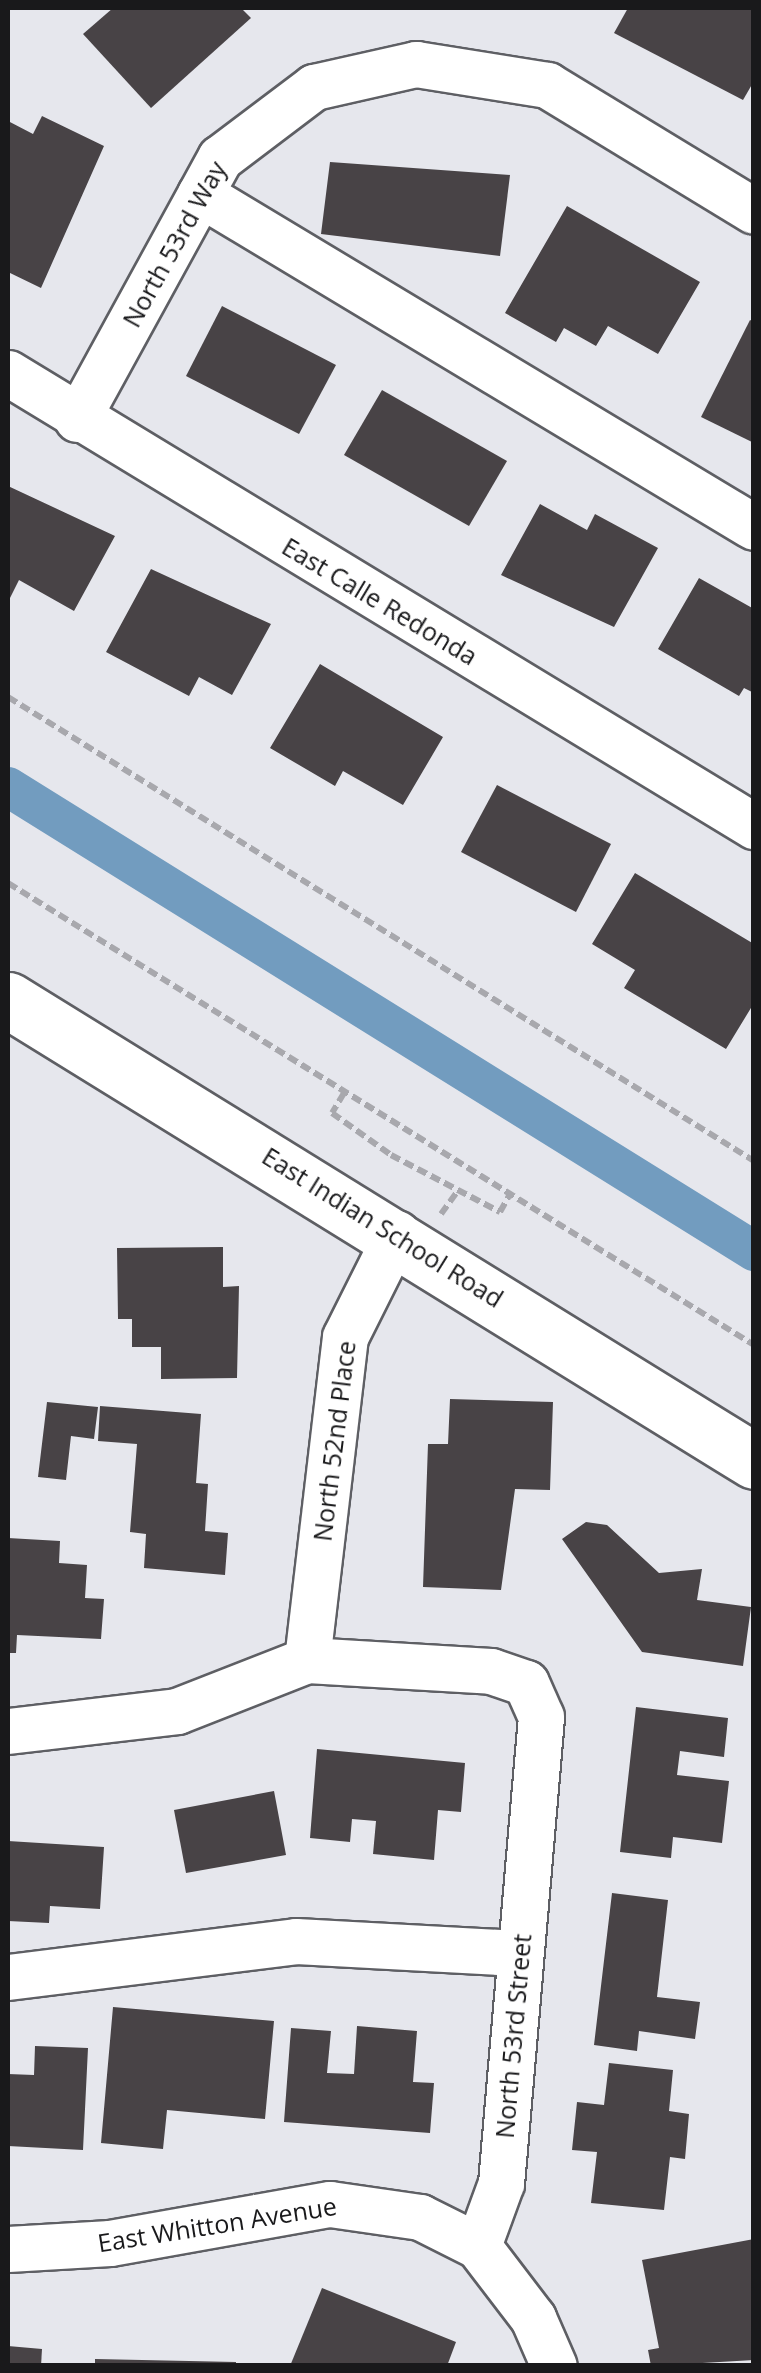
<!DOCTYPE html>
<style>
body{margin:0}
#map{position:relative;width:761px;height:2373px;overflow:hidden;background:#e6e7ed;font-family:"Open Sans",sans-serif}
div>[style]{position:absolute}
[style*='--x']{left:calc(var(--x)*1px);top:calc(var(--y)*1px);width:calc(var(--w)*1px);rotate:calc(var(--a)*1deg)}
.canal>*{height:40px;margin:-20px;padding:0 20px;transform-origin:20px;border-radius:20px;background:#729cbf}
.building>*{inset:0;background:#484346}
.path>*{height:6px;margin-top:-3px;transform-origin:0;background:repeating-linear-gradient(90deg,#a8a8ad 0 10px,transparent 0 15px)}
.roads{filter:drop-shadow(2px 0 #5e5f64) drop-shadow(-2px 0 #5e5f64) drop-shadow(0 2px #5e5f64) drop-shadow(0 -2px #5e5f64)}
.minor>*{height:45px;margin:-22.5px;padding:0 22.5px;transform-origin:22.5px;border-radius:22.5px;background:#fff}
.major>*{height:55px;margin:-27.5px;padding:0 27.5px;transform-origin:27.5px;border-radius:27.5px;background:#fff}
span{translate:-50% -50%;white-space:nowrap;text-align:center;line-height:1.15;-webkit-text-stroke:10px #fff;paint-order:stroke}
.street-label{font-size:25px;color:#19191b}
.frame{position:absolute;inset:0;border:10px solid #19191b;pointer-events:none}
</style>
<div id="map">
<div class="canal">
<div style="--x:8;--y:787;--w:879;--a:31.88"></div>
</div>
<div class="building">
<div style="clip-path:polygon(113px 8px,241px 8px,251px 18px,151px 108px,83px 34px)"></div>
<div style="clip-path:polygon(628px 8px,754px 8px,754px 81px,743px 100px,614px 33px)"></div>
<div style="clip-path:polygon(42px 116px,104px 146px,41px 288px,8px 272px,8px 121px,33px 134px)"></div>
<div style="clip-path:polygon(330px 162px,510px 175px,500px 256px,321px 234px)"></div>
<div style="clip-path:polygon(567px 206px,700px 282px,658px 354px,608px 326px,596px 346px,564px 328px,556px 342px,505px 313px)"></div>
<div style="clip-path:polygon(222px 306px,336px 365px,299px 434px,186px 376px)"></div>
<div style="clip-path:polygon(750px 320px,754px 322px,754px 443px,701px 417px)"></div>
<div style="clip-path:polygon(382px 390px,507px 461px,469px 526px,344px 455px)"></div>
<div style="clip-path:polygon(8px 486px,115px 536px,74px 611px,19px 580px,8px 602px)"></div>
<div style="clip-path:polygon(540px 504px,587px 530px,595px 514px,658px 548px,614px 627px,501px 575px)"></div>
<div style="clip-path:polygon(151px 569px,271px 624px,232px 695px,199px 677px,189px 696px,106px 652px)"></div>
<div style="clip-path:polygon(699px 578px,754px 609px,754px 693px,744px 688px,739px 696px,658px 649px)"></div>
<div style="clip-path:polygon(320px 664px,443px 737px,403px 805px,343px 771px,335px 786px,270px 748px)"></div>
<div style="clip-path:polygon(497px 785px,611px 844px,576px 912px,461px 852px)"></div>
<div style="clip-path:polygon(635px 873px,754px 944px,754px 1003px,726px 1049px,624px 988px,635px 970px,592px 944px)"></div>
<div style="clip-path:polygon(223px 1247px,223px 1287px,239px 1286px,237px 1378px,161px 1379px,161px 1347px,132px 1347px,132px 1319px,118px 1319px,117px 1248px)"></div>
<div style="clip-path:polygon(450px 1399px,553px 1402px,550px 1490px,515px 1489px,501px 1590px,423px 1587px,428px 1444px,448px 1444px)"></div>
<div style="clip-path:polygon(47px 1402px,98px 1407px,94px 1439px,71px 1436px,66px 1480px,38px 1477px)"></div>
<div style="clip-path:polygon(100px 1406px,201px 1414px,196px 1483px,208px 1484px,205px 1531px,228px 1533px,225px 1575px,144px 1568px,146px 1534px,130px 1532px,137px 1444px,98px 1441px)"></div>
<div style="clip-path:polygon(586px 1522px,607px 1525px,659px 1573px,702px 1569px,697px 1600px,751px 1607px,743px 1666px,642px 1652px,562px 1539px)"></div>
<div style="clip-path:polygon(8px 1538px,60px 1541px,59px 1563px,87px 1565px,85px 1598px,104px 1599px,101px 1639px,17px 1635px,16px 1653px,8px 1653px)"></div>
<div style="clip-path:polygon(636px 1707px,728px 1718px,724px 1757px,680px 1751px,677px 1775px,729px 1781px,722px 1843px,673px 1837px,671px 1858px,620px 1852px)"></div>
<div style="clip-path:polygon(317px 1749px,465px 1763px,461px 1812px,438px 1810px,434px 1860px,373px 1854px,376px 1821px,352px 1819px,350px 1842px,310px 1838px)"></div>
<div style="clip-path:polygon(274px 1791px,286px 1855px,186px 1873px,174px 1810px)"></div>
<div style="clip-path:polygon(8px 1841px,104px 1847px,100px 1909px,50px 1906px,49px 1923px,8px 1921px)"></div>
<div style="clip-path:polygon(612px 1893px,668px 1900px,657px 1997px,700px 2002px,695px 2039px,639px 2031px,637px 2051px,594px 2045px)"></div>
<div style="clip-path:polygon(113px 2007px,274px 2021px,265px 2119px,167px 2110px,163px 2149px,101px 2143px)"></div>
<div style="clip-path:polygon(357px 2026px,417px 2031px,413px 2082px,434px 2083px,430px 2133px,284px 2122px,291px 2028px,331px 2031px,327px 2073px,354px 2074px)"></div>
<div style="clip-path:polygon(35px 2046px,88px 2048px,83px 2150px,8px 2146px,8px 2074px,34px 2075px)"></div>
<div style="clip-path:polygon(609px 2063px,673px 2070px,669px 2111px,689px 2114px,685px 2159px,670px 2157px,664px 2210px,591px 2203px,597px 2152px,572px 2150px,577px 2102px,604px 2105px)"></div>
<div style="clip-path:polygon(754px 2239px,754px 2360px,651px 2366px,648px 2350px,659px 2348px,642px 2260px)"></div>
<div style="clip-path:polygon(322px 2288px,456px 2342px,447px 2366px,290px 2366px)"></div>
<div style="clip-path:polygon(8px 2346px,42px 2349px,41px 2366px,8px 2366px)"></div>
<div style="clip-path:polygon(95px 2359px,236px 2362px,236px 2366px,95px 2366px)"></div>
</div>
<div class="path">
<div style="--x:8;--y:697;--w:879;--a:31.88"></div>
<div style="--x:8;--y:883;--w:877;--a:31.77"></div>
<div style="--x:344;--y:1093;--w:23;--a:121"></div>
<div style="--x:332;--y:1113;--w:72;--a:35.4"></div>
<div style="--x:391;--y:1155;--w:123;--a:27.6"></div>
<div style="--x:500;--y:1212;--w:21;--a:-61"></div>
<div style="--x:441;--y:1214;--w:29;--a:-54"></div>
</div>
<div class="roads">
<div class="minor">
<div style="--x:200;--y:194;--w:646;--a:31.01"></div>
<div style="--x:8;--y:373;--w:873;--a:31.27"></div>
<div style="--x:77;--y:419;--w:298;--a:-61.3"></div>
<div style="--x:220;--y:158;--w:118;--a:-37.1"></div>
<div style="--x:314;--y:87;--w:105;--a:-12.7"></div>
<div style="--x:416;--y:64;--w:133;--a:9.1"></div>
<div style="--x:547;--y:85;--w:242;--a:31.3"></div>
<div style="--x:307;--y:1660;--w:325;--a:-83.3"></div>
<div style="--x:345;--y:1337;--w:116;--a:-63.4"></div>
<div style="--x:8;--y:1731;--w:170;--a:-6.7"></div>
<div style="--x:177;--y:1711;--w:140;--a:-21.4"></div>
<div style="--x:307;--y:1660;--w:184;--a:3.4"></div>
<div style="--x:491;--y:1671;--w:37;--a:19"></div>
<div style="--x:526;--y:1683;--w:37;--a:66"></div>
<div style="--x:541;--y:1717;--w:468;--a:94.9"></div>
<div style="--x:501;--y:2183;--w:67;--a:110.1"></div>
<div style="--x:478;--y:2246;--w:91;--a:52.6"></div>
<div style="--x:533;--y:2318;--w:52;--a:66.4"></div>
<div style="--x:8;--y:1977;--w:290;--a:-7.1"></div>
<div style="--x:296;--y:1941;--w:224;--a:3.1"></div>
<div style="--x:8;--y:2249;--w:102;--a:-3.4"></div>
<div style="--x:110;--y:2243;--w:223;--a:-10.1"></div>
<div style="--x:330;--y:2204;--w:91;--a:8.2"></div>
<div style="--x:420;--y:2217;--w:65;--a:26.6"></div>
</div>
<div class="major">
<div style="--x:8;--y:1000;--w:877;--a:31.71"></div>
</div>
</div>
<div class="street-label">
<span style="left:174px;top:244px;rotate:-61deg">North 53rd Way</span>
<span style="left:380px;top:601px;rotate:31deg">East Calle Redonda</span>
<span style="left:383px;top:1227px;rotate:32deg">East Indian School Road</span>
<span style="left:334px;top:1441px;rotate:-83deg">North 52nd Place</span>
<span style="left:513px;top:2036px;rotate:-85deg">North 53rd Street</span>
<span style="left:217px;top:2224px;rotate:-9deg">East Whitton Avenue</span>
</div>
<div class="frame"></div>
</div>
